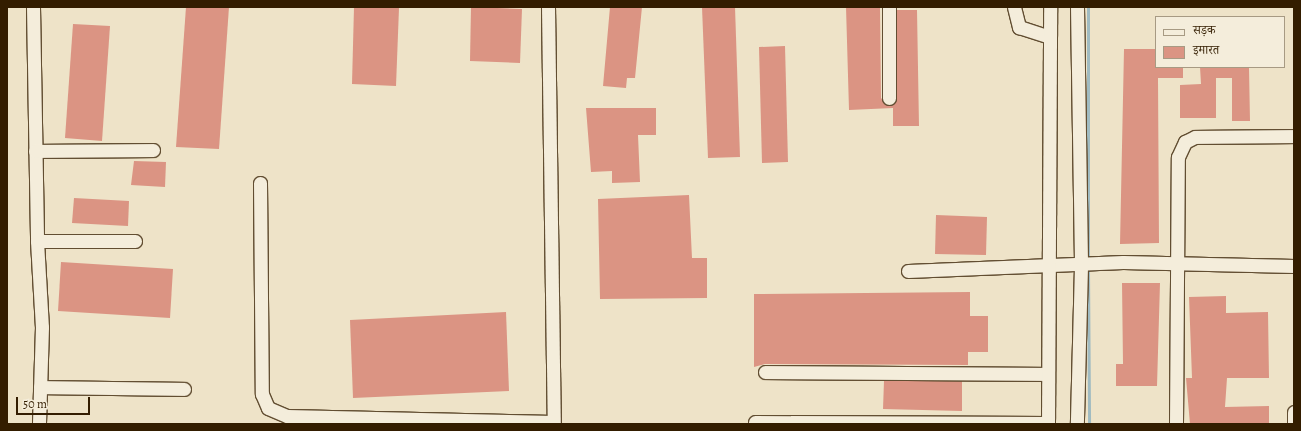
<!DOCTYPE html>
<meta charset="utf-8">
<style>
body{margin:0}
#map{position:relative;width:1301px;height:431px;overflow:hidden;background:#eee3c8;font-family:Alegreya,"Noto Serif Devanagari",serif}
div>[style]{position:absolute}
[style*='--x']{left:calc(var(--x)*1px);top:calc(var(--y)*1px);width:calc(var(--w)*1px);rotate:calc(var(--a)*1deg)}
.stream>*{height:3px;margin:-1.5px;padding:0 1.5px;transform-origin:1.5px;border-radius:1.5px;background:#a0bbc1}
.building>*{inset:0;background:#db9483}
.roads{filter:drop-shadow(1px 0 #624e32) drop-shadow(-1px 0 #624e32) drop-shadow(0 1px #624e32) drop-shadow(0 -1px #624e32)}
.minor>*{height:13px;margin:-6.5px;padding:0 6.5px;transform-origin:6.5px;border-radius:6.5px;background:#f4eddb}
span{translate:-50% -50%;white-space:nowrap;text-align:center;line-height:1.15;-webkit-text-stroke:3px #f4eddb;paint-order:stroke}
.frame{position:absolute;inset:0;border:8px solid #331d00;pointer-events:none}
.legend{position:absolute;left:1155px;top:16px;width:130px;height:52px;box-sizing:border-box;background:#f4eddb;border:1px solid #a79a83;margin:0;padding:5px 7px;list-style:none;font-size:12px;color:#331d00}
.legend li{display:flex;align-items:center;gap:8px;height:20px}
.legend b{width:20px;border:1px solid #a79a83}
.scale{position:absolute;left:16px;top:397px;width:74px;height:18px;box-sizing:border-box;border:2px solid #331d00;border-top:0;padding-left:5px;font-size:12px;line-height:14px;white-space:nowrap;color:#331d00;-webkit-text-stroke:3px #f4eddb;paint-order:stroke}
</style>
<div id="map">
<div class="stream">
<div style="--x:1088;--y:7;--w:249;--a:90"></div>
<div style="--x:1088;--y:269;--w:155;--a:89.6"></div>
</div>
<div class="building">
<div style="clip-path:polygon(186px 7px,229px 7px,219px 149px,176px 147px)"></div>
<div style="clip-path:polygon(354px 7px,399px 8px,396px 86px,352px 84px)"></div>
<div style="clip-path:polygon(471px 7px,522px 9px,520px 63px,470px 61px)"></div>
<div style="clip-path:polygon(610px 7px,642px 7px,635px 78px,627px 78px,626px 88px,603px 86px)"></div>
<div style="clip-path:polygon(702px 7px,735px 7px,740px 157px,708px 158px)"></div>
<div style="clip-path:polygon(846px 7px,880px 7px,881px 98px,889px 106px,897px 98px,897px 10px,917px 10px,919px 126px,893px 126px,893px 108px,849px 110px)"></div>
<div style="clip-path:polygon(73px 24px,110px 26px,102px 141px,65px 138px)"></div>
<div style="clip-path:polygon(785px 46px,788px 162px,762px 163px,759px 47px)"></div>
<div style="clip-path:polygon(1124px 49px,1156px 49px,1156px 67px,1183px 67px,1183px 78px,1158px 78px,1159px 243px,1120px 244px)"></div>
<div style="clip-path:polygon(1200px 67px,1249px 67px,1250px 121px,1232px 121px,1232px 78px,1216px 78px,1216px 118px,1180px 118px,1180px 85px,1201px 84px)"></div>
<div style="clip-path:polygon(586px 108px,656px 108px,656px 135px,638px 135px,640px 182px,612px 183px,612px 171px,591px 172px)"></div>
<div style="clip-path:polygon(134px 161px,166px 162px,165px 187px,131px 185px)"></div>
<div style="clip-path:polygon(689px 195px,692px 258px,707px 258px,707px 298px,600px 299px,598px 199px)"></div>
<div style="clip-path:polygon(74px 198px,129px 201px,128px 226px,72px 223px)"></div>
<div style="clip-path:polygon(936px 215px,987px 217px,986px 255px,935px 254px)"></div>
<div style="clip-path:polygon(61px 262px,173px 269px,170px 318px,58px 311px)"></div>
<div style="clip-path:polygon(1122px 283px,1160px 283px,1157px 386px,1116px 386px,1116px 364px,1123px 364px)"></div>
<div style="clip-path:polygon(970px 292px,970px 316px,988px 316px,988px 352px,968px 352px,968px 365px,765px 364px,754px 367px,754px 294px)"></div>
<div style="clip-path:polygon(1226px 296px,1226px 313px,1268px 312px,1269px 378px,1227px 378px,1225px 407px,1269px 406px,1269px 424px,1190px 424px,1186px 378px,1192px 378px,1189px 297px)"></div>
<div style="clip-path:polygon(506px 312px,509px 391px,353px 398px,350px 320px)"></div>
<div style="clip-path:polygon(884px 381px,962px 381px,962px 411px,883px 409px)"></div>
</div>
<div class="roads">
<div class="minor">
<div style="--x:33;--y:7;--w:234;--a:89"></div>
<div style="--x:37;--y:241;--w:86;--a:86.7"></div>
<div style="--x:42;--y:327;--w:97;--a:91.8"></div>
<div style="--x:548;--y:7;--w:417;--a:89.2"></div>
<div style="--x:1014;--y:7;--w:21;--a:76"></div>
<div style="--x:1019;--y:27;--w:32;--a:18"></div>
<div style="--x:1077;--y:7;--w:259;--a:89.1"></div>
<div style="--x:1081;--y:266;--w:158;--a:91.5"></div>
<div style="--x:889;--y:98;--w:91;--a:-90"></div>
<div style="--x:35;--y:151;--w:118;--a:-0.5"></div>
<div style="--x:260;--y:183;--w:211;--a:89.5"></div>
<div style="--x:262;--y:394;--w:15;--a:67"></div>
<div style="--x:268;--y:408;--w:21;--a:23"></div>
<div style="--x:287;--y:416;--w:266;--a:1.3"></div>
<div style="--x:37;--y:241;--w:98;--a:0"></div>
<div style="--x:908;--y:271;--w:215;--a:-2.4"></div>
<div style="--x:1123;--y:262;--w:171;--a:1.3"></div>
<div style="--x:765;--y:372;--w:283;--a:0.4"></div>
<div style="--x:40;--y:387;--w:144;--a:0.8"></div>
<div style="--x:755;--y:422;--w:293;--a:0.2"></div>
<div style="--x:1048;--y:424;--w:417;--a:-89.7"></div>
<div style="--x:1176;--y:424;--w:267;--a:-89.6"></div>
<div style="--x:1178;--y:157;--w:17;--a:-65"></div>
<div style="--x:1185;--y:142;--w:11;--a:-27"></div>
<div style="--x:1195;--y:137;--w:99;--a:-0.6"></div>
<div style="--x:1294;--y:424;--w:12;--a:-90"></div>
</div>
</div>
<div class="frame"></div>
<ul class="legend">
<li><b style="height:5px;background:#f4eddb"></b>सड़क</li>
<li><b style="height:11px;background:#db9483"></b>इमारत</li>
</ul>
<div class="scale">50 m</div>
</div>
